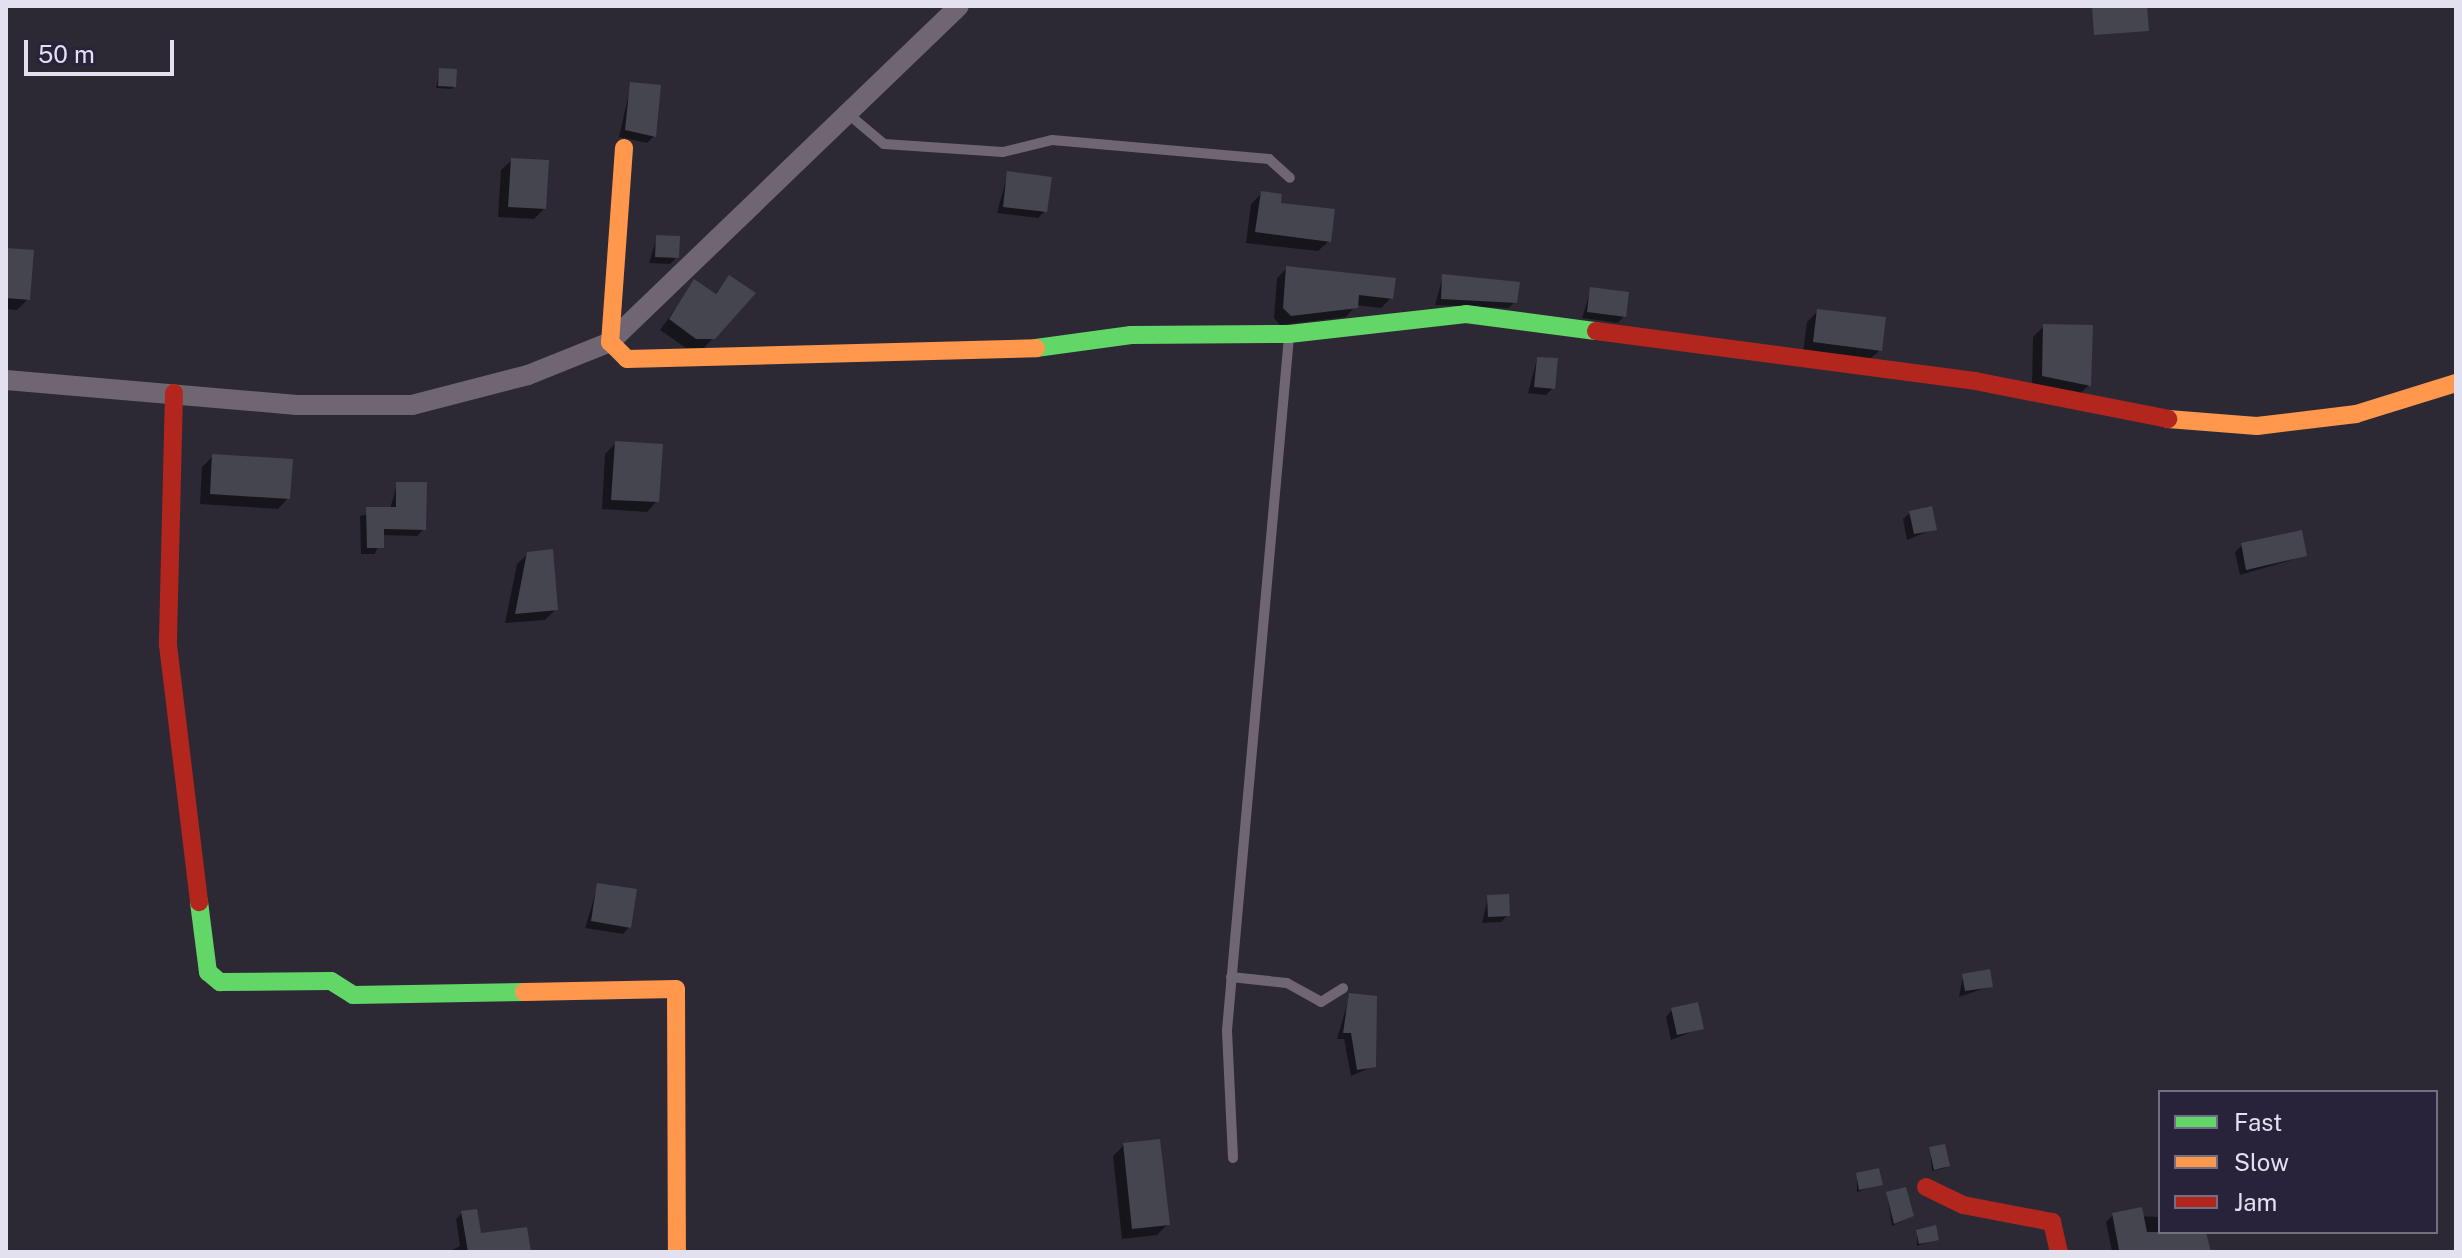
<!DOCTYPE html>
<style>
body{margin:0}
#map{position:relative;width:2462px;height:1258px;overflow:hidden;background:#2c2935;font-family:"Public Sans",sans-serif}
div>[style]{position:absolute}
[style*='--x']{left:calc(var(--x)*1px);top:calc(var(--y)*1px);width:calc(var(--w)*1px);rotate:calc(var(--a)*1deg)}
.shadow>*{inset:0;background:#0007}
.building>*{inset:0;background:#44454f}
.lane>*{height:10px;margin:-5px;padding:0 5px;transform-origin:5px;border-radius:5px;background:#706672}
.street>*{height:20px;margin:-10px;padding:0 10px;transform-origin:10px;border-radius:10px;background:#706672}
.fast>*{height:18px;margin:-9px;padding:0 9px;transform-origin:9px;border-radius:9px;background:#63d668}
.slow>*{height:18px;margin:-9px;padding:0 9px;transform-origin:9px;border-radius:9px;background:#ff974d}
.jam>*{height:18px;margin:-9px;padding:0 9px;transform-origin:9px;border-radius:9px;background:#b3261e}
span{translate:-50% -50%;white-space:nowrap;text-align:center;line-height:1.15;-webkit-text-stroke:6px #28233b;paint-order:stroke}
.frame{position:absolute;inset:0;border:8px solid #e3e0f0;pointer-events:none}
.legend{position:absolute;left:2158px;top:1090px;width:280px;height:144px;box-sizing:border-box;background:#28233b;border:2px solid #736f83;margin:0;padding:10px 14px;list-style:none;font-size:24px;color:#e3e0f0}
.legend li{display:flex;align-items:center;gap:16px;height:40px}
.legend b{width:40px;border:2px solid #736f83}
.scale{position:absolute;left:24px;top:40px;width:150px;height:36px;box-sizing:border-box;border:4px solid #e3e0f0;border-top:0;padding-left:10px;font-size:24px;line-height:28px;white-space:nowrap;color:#e3e0f0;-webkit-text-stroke:6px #28233b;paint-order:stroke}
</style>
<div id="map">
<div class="shadow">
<div style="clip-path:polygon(440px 70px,454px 86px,452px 89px,436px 88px)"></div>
<div style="clip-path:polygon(631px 84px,654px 136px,647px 143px,619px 137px)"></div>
<div style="clip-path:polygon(512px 160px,544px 209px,534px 219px,498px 217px,501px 170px)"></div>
<div style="clip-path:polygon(1008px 173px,1045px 211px,1038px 218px,997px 213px)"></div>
<div style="clip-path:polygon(1262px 193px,1279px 205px,1329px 241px,1318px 251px,1246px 243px,1251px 204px)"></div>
<div style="clip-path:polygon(657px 237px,677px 257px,670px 264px,649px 263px)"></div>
<div style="clip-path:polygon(6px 250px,28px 299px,17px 310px,6px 309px)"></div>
<div style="clip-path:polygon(1287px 268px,1391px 298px,1381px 308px,1356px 305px,1346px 317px,1280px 325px,1274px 318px,1277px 278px)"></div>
<div style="clip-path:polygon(1443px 276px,1515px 302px,1508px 308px,1435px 305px)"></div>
<div style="clip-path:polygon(729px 277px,714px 337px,704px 348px,686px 348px,660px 330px,695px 281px,714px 295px)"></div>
<div style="clip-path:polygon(1591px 289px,1624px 316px,1618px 323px,1582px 318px)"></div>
<div style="clip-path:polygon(1818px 311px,1880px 350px,1869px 360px,1803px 352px,1807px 322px)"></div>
<div style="clip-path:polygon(2044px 326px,2089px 385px,2079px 395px,2032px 386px,2033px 337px)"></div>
<div style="clip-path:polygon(1537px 359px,1553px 388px,1546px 395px,1528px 393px)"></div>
<div style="clip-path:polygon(616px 443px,657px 501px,647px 512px,602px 509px,605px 454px)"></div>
<div style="clip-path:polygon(213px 456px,288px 498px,278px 509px,200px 504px,202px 467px)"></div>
<div style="clip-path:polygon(397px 484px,424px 529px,417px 536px,382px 535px,375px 554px,361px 554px,360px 516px,390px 509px)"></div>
<div style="clip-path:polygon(1910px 513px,1934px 529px,1907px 540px,1903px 519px)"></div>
<div style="clip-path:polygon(2242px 545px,2305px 556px,2240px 575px,2235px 552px)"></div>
<div style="clip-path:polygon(528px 554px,556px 609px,545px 620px,505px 623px,517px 564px)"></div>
<div style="clip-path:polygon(598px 885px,629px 927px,623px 934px,585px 928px)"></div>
<div style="clip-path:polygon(1488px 897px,1508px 915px,1501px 922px,1482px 923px)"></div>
<div style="clip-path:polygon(1963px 976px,1991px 986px,1959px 997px)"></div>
<div style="clip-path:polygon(1350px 995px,1374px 1066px,1351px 1076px,1344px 1039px,1337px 1039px)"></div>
<div style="clip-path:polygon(1672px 1010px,1701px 1028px,1671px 1040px,1666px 1017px)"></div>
<div style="clip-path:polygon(1124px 1145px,1168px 1224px,1157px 1235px,1122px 1239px,1113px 1156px)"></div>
<div style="clip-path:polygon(1930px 1149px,1948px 1165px,1945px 1168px,1932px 1171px)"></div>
<div style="clip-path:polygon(1857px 1175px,1881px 1184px,1857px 1192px)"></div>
<div style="clip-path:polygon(1887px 1194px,1912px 1216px,1909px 1218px,1892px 1226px)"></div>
<div style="clip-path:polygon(462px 1213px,480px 1236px,529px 1252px,448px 1252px,460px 1246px,456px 1219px)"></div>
<div style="clip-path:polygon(2113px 1215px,2160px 1217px,2160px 1232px,2206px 1232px,2210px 1252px,2173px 1252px,2171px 1243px,2112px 1252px,2106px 1222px)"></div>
<div style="clip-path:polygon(1917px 1231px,1937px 1239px,1917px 1246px)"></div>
</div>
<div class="building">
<div style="clip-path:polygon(2092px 6px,2147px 6px,2149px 31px,2094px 35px)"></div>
<div style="clip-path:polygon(439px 68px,457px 69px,456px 87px,438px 86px)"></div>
<div style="clip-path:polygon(630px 82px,661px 85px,656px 137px,625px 130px)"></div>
<div style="clip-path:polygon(511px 158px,549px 160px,546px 209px,508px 207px)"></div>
<div style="clip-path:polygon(1007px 171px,1052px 177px,1047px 212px,1003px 207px)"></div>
<div style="clip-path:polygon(1261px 191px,1282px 194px,1281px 203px,1335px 209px,1331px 242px,1255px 232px)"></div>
<div style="clip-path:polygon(656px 235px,680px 236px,679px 258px,655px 257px)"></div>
<div style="clip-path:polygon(6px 248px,34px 250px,30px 300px,6px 298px)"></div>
<div style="clip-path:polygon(1286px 266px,1396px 278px,1393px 299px,1359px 295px,1358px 308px,1291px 316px,1283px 308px)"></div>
<div style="clip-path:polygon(1442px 274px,1520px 282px,1517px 303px,1441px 299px)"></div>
<div style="clip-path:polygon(729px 275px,756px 293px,715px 339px,696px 339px,669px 319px,694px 279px,716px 294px)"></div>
<div style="clip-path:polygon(1590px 287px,1629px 292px,1626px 317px,1587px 312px)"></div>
<div style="clip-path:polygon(1817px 309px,1886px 317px,1882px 351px,1813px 342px)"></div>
<div style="clip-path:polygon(2043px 324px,2093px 325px,2091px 386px,2042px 376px)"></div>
<div style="clip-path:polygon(1537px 357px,1558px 358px,1555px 389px,1534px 387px)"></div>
<div style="clip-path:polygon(615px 441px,663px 444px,659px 502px,611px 500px)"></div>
<div style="clip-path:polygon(212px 454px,293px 459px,290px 499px,210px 494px)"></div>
<div style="clip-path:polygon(396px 482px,427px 482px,426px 530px,384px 529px,384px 548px,367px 548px,366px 507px,396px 507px)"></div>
<div style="clip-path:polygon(1932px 506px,1937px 530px,1914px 534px,1909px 511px)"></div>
<div style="clip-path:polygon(2302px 530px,2307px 556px,2246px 570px,2241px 543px)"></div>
<div style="clip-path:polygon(553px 549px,558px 610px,515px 614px,527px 552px)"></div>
<div style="clip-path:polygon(597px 883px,637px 889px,631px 928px,591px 921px)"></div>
<div style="clip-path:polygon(1509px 894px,1510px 916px,1488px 917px,1487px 895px)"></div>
<div style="clip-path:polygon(1990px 969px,1993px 987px,1965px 991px,1962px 974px)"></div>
<div style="clip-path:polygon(1349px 993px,1377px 996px,1376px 1067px,1357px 1070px,1351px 1033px,1343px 1033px)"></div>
<div style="clip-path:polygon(1698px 1002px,1704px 1029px,1677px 1035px,1671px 1008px)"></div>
<div style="clip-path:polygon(1160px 1139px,1170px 1225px,1132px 1229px,1123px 1143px)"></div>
<div style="clip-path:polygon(1945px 1144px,1950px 1166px,1934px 1170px,1929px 1147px)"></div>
<div style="clip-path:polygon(1879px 1168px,1883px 1185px,1859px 1190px,1856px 1173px)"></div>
<div style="clip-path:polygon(1906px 1187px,1914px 1216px,1894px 1224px,1886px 1192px)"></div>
<div style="clip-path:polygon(2142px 1207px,2147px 1232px,2206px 1232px,2211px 1252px,2119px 1250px,2112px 1213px)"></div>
<div style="clip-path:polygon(477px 1209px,481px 1233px,527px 1227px,531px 1252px,468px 1252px,461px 1211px)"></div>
<div style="clip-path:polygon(1936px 1225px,1939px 1240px,1919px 1244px,1916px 1230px)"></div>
</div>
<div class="lane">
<div style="--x:847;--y:113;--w:48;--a:40"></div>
<div style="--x:884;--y:144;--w:119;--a:3.8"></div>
<div style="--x:1003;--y:152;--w:50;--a:-13.8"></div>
<div style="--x:1052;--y:140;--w:218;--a:5"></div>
<div style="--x:1269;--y:159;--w:28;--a:42"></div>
<div style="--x:1231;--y:977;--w:56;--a:6.1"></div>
<div style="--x:1287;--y:983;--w:39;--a:29"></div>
<div style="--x:1321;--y:1002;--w:26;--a:-32"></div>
<div style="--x:1233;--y:1158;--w:128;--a:-92.7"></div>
<div style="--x:1227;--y:1030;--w:697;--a:-84.89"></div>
</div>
<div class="street">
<div style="--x:6;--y:380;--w:292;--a:4.9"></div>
<div style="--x:297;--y:405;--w:115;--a:0"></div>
<div style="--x:412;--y:405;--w:120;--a:-14.5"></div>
<div style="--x:528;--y:375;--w:88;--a:-21.9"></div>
<div style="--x:610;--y:342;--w:484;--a:-43.9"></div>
</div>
<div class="fast">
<div style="--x:1036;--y:348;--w:96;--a:-7.8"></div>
<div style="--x:1131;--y:335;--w:158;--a:-0.4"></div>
<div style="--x:1289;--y:334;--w:178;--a:-6.4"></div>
<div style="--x:1466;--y:314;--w:131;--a:7.5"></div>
<div style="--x:199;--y:902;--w:71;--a:82.7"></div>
<div style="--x:208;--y:972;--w:16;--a:40"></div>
<div style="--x:220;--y:982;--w:111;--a:-0.5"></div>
<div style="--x:331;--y:981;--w:26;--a:32"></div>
<div style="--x:353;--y:995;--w:171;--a:-1"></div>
</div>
<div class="slow">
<div style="--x:624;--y:148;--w:195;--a:94.1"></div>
<div style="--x:610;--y:342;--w:24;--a:45"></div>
<div style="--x:627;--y:359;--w:409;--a:-1.5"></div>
<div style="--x:2168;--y:419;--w:89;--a:4.5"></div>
<div style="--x:2257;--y:426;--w:100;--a:-6.9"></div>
<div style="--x:2356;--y:414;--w:105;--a:-17.2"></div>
<div style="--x:524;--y:992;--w:152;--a:-1.1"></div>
<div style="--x:676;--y:989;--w:263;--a:89.8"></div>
</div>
<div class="jam">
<div style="--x:1596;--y:331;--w:382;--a:7.5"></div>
<div style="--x:1975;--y:381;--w:197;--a:11.1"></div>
<div style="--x:174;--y:393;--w:252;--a:91.4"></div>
<div style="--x:168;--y:645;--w:259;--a:83.1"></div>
<div style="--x:1926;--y:1187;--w:41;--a:25.9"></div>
<div style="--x:1963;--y:1205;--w:91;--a:10.8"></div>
<div style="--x:2052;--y:1222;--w:31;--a:77"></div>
</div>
<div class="frame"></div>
<ul class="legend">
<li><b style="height:10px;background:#63d668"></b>Fast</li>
<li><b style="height:10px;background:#ff974d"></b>Slow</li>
<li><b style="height:10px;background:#b3261e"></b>Jam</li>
</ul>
<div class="scale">50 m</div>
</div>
